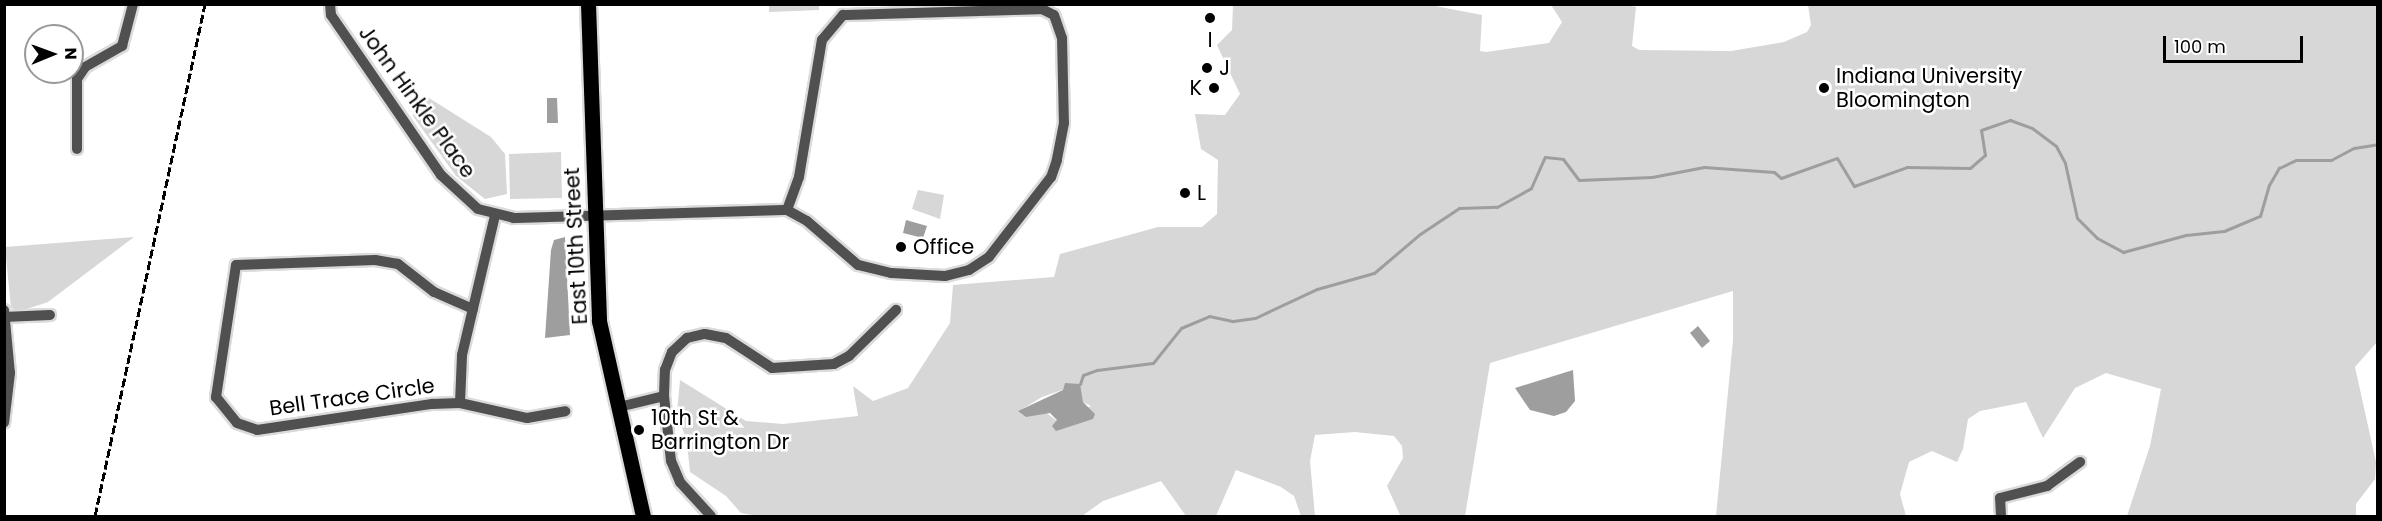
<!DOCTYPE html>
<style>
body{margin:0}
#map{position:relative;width:2382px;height:521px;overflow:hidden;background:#fff;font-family:Poppins,sans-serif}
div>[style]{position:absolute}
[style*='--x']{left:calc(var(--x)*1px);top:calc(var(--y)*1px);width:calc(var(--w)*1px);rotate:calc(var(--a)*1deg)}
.green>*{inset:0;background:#d7d7d7}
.water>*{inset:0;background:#9e9e9e}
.stream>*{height:3px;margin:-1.5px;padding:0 1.5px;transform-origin:1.5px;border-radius:1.5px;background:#9e9e9e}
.roads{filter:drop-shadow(2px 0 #dbdbdb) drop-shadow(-2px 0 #dbdbdb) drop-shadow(0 2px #dbdbdb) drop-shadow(0 -2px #dbdbdb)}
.street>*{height:10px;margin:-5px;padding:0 5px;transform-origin:5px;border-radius:5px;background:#505050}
.primary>*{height:15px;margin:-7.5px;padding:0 7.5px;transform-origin:7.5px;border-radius:7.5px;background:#000}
.rail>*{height:3px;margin-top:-1.5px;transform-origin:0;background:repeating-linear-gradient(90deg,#000 0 9px,transparent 0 12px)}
.dots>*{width:16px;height:16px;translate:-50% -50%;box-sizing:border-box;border:3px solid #fff;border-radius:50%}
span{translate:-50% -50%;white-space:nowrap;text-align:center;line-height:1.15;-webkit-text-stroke:5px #fff;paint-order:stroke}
.poi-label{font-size:21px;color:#000}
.left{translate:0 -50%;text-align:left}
.right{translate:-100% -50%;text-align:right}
.street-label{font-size:21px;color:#000}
.frame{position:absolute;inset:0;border:6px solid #000;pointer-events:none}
.north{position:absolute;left:24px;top:24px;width:60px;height:60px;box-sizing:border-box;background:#fff;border:2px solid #999;border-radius:50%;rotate:89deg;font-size:16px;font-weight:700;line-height:24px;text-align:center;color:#000}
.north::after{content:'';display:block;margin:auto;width:21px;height:27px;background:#000;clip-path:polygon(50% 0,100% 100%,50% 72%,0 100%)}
.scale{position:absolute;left:2163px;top:36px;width:140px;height:27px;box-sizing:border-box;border:3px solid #000;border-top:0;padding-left:8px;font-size:18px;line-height:21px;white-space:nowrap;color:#000;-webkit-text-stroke:4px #fff;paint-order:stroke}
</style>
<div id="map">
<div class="green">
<div style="clip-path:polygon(evenodd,1625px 4px,1636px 7px,1632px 46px,1639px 50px,1731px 51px,1784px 42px,1807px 32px,1811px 25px,1808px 5px,2377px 5px,2377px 342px,2355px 367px,2376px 462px,2375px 479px,2356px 504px,2356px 516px,2127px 516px,2150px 446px,2161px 389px,2106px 373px,2075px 388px,2043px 438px,2026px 402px,1980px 411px,1968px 419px,1963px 449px,1957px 462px,1932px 451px,1909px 462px,1900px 494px,1906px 516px,1716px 516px,1733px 340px,1733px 291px,1490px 363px,1465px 516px,1400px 515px,1387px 486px,1403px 458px,1402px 446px,1394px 436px,1355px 432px,1315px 435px,1310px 461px,1315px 516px,1301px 516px,1294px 496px,1281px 487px,1236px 470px,1216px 516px,1186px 516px,1161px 481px,1103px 501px,1082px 516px,757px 516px,741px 513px,726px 496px,690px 472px,687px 443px,677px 412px,680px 380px,746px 421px,783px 424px,858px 416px,853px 386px,873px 401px,908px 388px,950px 323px,953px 285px,1054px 277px,1060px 254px,1158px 227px,1202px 227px,1217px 214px,1218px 160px,1201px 149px,1195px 114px,1225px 115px,1240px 94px,1217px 45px,1232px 30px,1233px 5px,1430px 5px,1482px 15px,1480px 51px,1486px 52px,1549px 43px,1562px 22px,1551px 5px,1625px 4px,1079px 384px,1083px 402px,1091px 406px,1057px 421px,1044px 411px,1019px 411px,1042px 397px,1079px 384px)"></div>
<div style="clip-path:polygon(769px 5px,819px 5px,819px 10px,769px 12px)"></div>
<div style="clip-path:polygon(429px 98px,491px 137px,505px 154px,507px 194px,485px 199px,456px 176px,413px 116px,415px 108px)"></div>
<div style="clip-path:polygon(561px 152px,562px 198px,510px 199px,509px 154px)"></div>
<div style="clip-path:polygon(918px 190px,944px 195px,940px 219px,912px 209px)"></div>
<div style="clip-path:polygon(134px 237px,48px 302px,21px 311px,11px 308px,5px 247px)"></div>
</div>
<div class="water">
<div style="clip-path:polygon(547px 98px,557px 98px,558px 123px,547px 123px)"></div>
<div style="clip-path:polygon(906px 220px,927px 226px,923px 238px,903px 233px)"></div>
<div style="clip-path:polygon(565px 237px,570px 335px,545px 338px,551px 250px,554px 240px)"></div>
<div style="clip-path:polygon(1698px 326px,1710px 341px,1702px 348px,1690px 333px)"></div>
<div style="clip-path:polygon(1573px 370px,1575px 401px,1566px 412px,1554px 416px,1530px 410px,1515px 388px)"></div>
<div style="clip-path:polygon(1065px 383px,1080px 384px,1083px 402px,1095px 414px,1093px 419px,1056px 431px,1052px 426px,1057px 420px,1050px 413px,1026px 417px,1018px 411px,1063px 390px)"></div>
</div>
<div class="stream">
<div style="--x:1080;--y:384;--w:9;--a:-72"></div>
<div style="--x:1083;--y:375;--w:15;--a:-20"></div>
<div style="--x:1097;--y:370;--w:56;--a:-7.1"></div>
<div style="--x:1153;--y:363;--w:45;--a:-51.3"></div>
<div style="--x:1181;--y:328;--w:30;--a:-23"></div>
<div style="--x:1209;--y:316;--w:25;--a:12"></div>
<div style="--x:1233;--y:321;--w:22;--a:-8"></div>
<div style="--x:1255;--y:318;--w:68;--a:-25.1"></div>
<div style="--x:1317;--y:289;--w:59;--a:-15.7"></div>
<div style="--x:1374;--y:273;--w:60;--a:-40.3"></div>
<div style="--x:1420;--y:234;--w:47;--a:-33.7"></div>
<div style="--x:1459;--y:208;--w:38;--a:-2"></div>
<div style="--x:1497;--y:207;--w:39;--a:-29"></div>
<div style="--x:1531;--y:188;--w:34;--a:-66"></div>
<div style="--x:1545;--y:157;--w:18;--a:6"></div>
<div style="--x:1563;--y:159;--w:26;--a:53"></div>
<div style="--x:1579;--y:180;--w:73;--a:-2.4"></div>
<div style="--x:1652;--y:177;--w:53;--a:-10.9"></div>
<div style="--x:1704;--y:167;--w:70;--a:4.1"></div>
<div style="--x:1774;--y:172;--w:9;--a:41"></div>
<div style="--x:1781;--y:178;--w:59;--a:-19.7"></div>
<div style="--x:1837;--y:158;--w:33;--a:59"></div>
<div style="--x:1854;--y:186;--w:56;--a:-19.7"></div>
<div style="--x:1907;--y:167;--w:63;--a:0.9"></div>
<div style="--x:1970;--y:168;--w:20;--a:-41"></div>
<div style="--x:1985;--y:155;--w:25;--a:-99"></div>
<div style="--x:1981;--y:130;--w:31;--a:-19"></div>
<div style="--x:2010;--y:120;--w:23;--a:20"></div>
<div style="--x:2032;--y:128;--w:30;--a:37"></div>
<div style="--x:2056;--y:146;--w:19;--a:62"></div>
<div style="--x:2065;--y:163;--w:56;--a:77.7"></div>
<div style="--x:2077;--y:218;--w:28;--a:45"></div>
<div style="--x:2097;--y:238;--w:30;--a:28"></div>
<div style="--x:2123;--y:252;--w:65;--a:-15.1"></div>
<div style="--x:2186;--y:235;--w:38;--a:-6"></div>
<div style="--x:2224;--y:231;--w:39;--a:-23"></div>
<div style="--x:2260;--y:216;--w:32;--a:-74"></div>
<div style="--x:2269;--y:185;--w:20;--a:-60"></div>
<div style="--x:2279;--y:168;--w:19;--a:-25"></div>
<div style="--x:2296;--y:160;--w:35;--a:0"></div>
<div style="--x:2331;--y:160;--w:26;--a:-28"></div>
<div style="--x:2354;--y:148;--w:24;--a:-9"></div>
</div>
<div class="roads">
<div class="street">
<div style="--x:330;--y:4;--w:11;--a:85"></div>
<div style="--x:331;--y:15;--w:194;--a:55.5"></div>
<div style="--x:441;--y:175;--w:50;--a:42.6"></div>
<div style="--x:478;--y:209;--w:36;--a:14"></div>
<div style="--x:513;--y:218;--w:274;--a:-1.7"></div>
<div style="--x:1042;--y:9;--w:13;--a:27"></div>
<div style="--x:1054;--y:15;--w:24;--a:71"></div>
<div style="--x:1062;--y:38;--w:85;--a:88.7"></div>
<div style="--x:1064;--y:123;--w:38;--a:101"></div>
<div style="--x:1057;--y:160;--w:18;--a:109"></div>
<div style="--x:1051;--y:177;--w:101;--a:127.8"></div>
<div style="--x:989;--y:257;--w:24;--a:147"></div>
<div style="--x:969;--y:270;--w:25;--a:166"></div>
<div style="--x:945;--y:276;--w:54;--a:-176.8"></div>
<div style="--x:891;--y:273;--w:34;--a:-166"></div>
<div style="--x:858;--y:265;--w:67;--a:-139.2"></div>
<div style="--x:807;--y:221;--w:23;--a:-151"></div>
<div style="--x:787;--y:210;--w:35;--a:-70"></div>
<div style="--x:799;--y:177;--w:139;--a:-80.5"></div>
<div style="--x:822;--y:40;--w:33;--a:-50"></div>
<div style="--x:843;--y:15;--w:199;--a:-1.7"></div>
<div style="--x:77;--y:149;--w:70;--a:-90"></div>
<div style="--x:77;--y:79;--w:14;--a:-56"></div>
<div style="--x:85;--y:67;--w:43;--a:-29.6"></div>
<div style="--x:122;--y:46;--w:43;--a:-75.3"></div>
<div style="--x:473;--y:309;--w:43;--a:-156.4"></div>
<div style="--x:434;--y:292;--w:46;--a:-142.1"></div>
<div style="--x:398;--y:264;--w:23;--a:-170"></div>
<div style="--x:375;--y:260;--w:139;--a:177.9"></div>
<div style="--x:236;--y:265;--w:134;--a:98.6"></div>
<div style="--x:216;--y:397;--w:33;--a:51"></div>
<div style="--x:237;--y:423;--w:21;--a:19"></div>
<div style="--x:257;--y:430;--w:177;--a:-8.5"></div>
<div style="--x:432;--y:404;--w:28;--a:-2"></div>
<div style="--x:460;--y:403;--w:69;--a:12.6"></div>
<div style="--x:527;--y:418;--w:39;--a:-10"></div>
<div style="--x:4;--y:310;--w:63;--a:84.6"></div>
<div style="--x:10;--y:373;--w:50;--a:96.8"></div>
<div style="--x:4;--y:317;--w:46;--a:-2.5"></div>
<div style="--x:460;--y:403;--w:48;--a:-87.6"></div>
<div style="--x:462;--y:355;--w:144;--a:-76.7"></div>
<div style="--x:619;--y:407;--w:46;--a:-13.7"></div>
<div style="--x:711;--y:516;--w:46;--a:-132.4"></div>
<div style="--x:680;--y:482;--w:23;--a:-113"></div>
<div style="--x:671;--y:461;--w:65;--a:-96.1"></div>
<div style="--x:664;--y:396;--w:26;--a:-88"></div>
<div style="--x:665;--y:370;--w:19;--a:-69"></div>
<div style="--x:672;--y:352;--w:21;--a:-43"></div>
<div style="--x:687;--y:338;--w:18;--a:-13"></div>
<div style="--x:705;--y:334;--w:21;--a:11"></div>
<div style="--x:726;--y:338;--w:55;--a:33.1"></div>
<div style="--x:772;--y:368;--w:62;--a:-3.7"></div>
<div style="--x:834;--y:364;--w:17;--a:-28"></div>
<div style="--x:849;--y:356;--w:66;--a:-44.4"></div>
<div style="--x:2001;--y:516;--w:18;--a:-93"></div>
<div style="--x:2000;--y:498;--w:49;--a:-14.3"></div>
<div style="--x:2047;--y:486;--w:41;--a:-36"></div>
</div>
<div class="primary">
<div style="--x:588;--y:4;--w:317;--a:88"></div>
<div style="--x:599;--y:321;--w:200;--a:77.3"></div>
</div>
</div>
<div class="rail">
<div style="--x:95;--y:516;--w:524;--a:-77.87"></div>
</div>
<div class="dots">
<div style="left:1210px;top:18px;background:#000"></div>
<div style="left:1207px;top:68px;background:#000"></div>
<div style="left:1214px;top:88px;background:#000"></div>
<div style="left:1824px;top:88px;background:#000"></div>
<div style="left:1185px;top:193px;background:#000"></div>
<div style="left:901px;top:247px;background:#000"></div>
<div style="left:639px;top:430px;background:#000"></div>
</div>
<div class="poi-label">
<span style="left:1210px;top:40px">I</span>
<span class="left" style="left:1219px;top:68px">J</span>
<span class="left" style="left:1836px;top:88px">Indiana University<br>Bloomington</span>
<span class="right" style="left:1202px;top:88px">K</span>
<span class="left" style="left:1197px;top:193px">L</span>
<span class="left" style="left:913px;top:247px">Office</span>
<span class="left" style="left:651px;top:430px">10th St &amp;<br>Barrington Dr</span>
</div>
<div class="street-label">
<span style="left:417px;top:102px;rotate:54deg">John Hinkle Place</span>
<span style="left:576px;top:246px;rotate:-93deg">East 10th Street</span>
<span style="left:352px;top:397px;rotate:-8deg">Bell Trace Circle</span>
</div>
<div class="frame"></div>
<div class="north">N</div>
<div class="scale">100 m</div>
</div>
